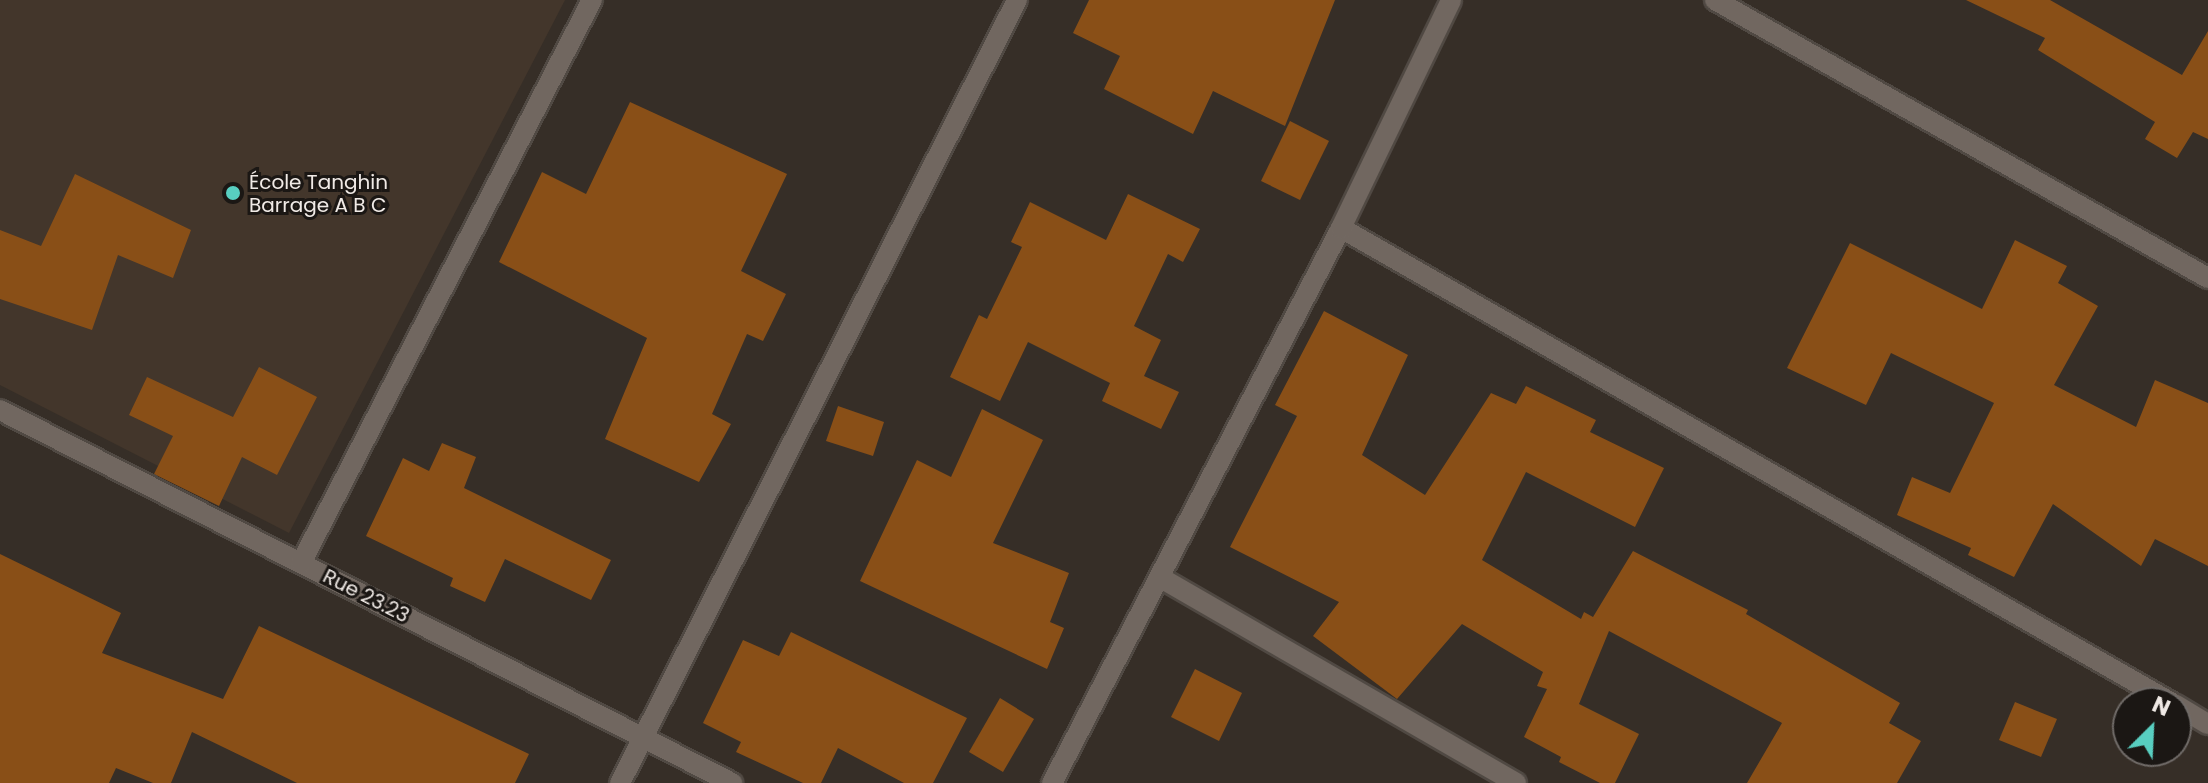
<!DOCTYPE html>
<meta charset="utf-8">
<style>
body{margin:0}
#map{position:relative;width:2208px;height:783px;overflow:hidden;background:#362e27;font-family:Poppins,sans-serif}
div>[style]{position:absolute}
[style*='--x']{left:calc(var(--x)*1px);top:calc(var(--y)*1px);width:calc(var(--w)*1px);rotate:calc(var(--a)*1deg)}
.built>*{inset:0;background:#43362b}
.building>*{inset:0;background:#894f17}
.roads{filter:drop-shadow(2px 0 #504943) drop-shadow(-2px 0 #504943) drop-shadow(0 2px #504943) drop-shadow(0 -2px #504943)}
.street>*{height:20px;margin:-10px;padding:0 10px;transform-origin:10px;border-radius:10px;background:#716760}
.dots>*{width:22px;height:22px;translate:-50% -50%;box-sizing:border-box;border:4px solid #1b1714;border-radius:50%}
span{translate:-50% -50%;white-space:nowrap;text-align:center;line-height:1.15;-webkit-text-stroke:6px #1b1714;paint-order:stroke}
.poi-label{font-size:20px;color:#f0eae6}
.left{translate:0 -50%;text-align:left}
.street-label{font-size:20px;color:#f0eae6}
.north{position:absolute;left:2112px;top:687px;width:80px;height:80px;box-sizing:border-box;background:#1b1714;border:2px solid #706b68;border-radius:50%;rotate:24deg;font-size:22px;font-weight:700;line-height:32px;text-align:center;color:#f0eae6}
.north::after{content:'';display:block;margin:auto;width:28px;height:36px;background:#58cec0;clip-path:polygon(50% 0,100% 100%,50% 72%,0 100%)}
</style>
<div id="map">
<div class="built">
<div style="clip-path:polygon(0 0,565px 0,289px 533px,0 385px)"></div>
</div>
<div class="building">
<div style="clip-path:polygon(1089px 0,1335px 0,1285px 126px,1213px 91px,1193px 134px,1104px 89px,1120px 56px,1073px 33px)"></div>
<div style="clip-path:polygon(1966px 0,2050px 0,2182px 75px,2208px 31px,2208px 139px,2193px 132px,2177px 158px,2145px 139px,2155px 122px,2038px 50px,2045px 38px)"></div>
<div style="clip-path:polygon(630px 102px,787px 174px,741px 271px,786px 294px,763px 341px,747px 334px,712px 414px,731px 424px,699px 482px,605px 439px,647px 338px,499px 262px,542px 172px,586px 194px)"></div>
<div style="clip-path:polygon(1290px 121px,1329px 141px,1300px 200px,1261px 181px)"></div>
<div style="clip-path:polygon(75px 174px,191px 230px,173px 278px,118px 255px,92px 330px,0 299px,0 230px,41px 246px)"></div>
<div style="clip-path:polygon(1128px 194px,1200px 229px,1183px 262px,1168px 254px,1134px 326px,1161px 340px,1144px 376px,1179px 392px,1161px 429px,1102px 401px,1110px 383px,1028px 342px,1000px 401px,950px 377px,979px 315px,987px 319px,1022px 247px,1011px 242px,1030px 202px,1106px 240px)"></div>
<div style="clip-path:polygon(2015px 240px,2067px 266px,2058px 283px,2098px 306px,2054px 385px,2136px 427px,2155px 380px,2208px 403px,2208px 566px,2155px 539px,2141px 566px,2053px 504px,2014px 577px,1968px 555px,1971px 548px,1897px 515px,1912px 477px,1950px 493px,1994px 403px,1891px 353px,1866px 405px,1787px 368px,1850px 243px,1982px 309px)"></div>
<div style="clip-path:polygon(1324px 311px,1408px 355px,1362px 455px,1425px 495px,1491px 393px,1516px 404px,1526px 386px,1596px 420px,1590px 432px,1664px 468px,1635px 527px,1526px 472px,1482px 560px,1581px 619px,1584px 612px,1593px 617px,1633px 551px,1748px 610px,1746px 614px,1900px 703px,1889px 723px,1921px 741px,1897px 783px,1747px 783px,1782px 723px,1609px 631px,1579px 704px,1639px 734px,1615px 783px,1600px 783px,1559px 762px,1561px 757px,1524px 737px,1547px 689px,1537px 686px,1543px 672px,1462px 624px,1397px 699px,1313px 636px,1339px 602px,1230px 547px,1297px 416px,1275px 405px)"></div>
<div style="clip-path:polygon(259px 367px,317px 397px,277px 475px,242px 457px,219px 506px,154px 474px,173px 436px,129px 415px,147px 377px,233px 417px)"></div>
<div style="clip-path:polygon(838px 406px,884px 422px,873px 456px,826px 441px)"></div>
<div style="clip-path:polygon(982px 409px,1043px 440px,993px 543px,1069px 573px,1050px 622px,1064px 628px,1047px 669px,860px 581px,917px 460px,951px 477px)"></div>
<div style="clip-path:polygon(442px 443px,476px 457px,464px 488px,611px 560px,591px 600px,505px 559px,485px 602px,450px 586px,453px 578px,366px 536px,403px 458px,429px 471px)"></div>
<div style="clip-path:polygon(0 554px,121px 613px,102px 653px,223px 699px,259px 626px,529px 754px,515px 783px,297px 783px,192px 732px,171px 783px,153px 783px,116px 768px,109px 783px,0 783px)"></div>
<div style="clip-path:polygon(791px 632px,967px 718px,933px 783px,904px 783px,838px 748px,821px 783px,803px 783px,736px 752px,741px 742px,703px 723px,743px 640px,779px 656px)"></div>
<div style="clip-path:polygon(1195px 669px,1242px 693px,1219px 741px,1171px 717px)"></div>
<div style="clip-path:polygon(1000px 698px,1034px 719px,1003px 772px,969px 752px)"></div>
<div style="clip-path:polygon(2015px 702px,2057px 719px,2041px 757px,1999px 740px)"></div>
</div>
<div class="roads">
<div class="street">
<div style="--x:1715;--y:0;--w:566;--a:29.42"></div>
<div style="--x:1341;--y:228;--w:957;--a:29.75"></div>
<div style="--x:0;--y:410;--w:822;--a:27"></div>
<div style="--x:301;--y:563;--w:634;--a:-62.67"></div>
<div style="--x:1161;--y:578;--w:410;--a:30"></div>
<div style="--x:2176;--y:705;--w:37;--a:31"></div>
<div style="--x:620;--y:783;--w:878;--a:-63.11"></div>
<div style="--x:1052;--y:783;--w:626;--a:-62.49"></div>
<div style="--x:1341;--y:228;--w:253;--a:-64.2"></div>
</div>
</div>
<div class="dots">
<div style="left:233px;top:193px;background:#58cec0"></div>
</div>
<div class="poi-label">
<span class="left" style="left:249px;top:194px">École Tanghin<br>Barrage A B C</span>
</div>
<div class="street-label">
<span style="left:366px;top:596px;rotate:27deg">Rue 23.23</span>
</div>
<div class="north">N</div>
</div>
